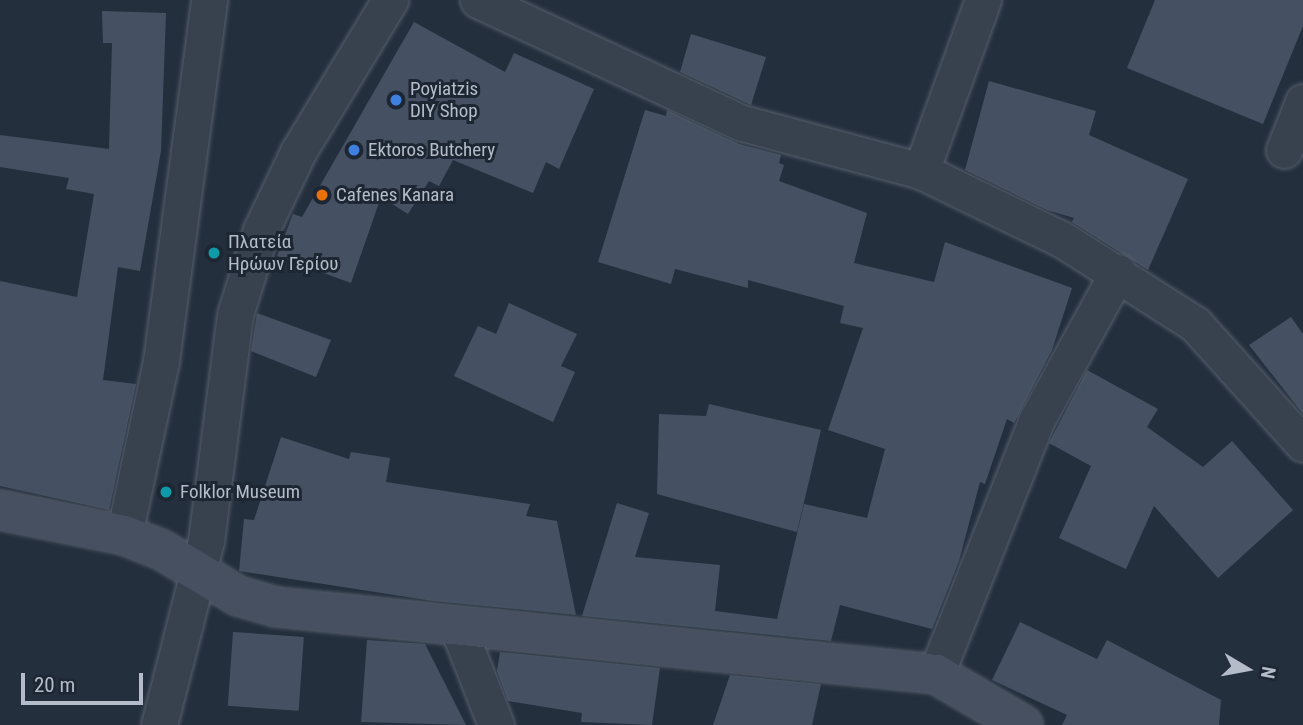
<!DOCTYPE html>
<html>
<head>
<meta charset="utf-8">
<style>
  body { margin:0 }
  #map { position:relative; width:1303px; height:725px; overflow:hidden; background:#242f3e; font-family:"Roboto Condensed",sans-serif }
  div>[style] { position:absolute }
  [style*='--x'] { left:calc(var(--x)*1px); top:calc(var(--y)*1px); width:calc(var(--w)*1px); rotate:calc(var(--a)*1deg) }
  .building>* { inset:0; background:#455162; transform-origin:0 0 }
  .roads { filter:drop-shadow(0 0 2px #565f6c) drop-shadow(0 0 2px #565f6c) }
  .street>* { height:35px; margin:-17.5px; padding:0 17.5px; transform-origin:17.5px; border-radius:17.5px; background:#38414e }
  .secondary>* { height:38px; margin:-19px; padding:0 19px; transform-origin:19px; border-radius:19px; background:#465061 }
  .dots>* { width:19px; height:19px; translate:-50% -50%; box-sizing:border-box; border:4px solid #1d2633; border-radius:50% }
  span { translate:-50% -50%; white-space:nowrap; text-align:center; line-height:1.15; -webkit-text-stroke:6px #1d2633; paint-order:stroke }
  .poi-label { font-size:19px; color:#b4bcc9 }
  .left { translate:0 -50%; text-align:left }
  .north { position:absolute; left:1212px; top:634px; width:70px; height:70px; -webkit-text-stroke:5px #1d2633; paint-order:stroke; rotate:100deg; font-size:19px; font-weight:700; line-height:28px; text-align:center; color:#b4bcc9 }
  .north::after { content:''; display:block; margin:auto; width:24px; height:32px; background:#b4bcc9; clip-path:polygon(50% 0,100% 100%,50% 72%,0 100%) }
  .scale { position:absolute; left:21px; top:673px; width:122px; height:32px; box-sizing:border-box; border:4px solid #b4bcc9; border-top:0; padding-left:9px; font-size:21px; line-height:24px; white-space:nowrap; color:#b4bcc9; -webkit-text-stroke:5px #1d2633; paint-order:stroke }
</style>
</head>
<body>
<div id="map">
  <div class="building">
    <div style="clip-path:polygon(1155px 0,1303px 0,1303px 26px,1263px 124px,1127px 68px)"></div>
    <div style="clip-path:polygon(102px 11px,166px 13px,161px 151px,140px 271px,118px 267px,103px 380px,136px 384px,109px 510px,0 486px,0 281px,77px 297px,94px 194px,66px 189px,69px 178px,0 167px,0 135px,109px 149px,112px 43px,103px 43px)"></div>
    <div style="clip-path:polygon(414px 22px,505px 72px,514px 53px,594px 89px,559px 169px,546px 162px,533px 193px,453px 160px,439px 186px,429px 181px,408px 214px,381px 197px,351px 283px,277px 256px,293px 214px,302px 217px)"></div>
    <div style="clip-path:polygon(691px 34px,766px 57px,751px 105px,680px 72px)"></div>
    <div style="clip-path:polygon(989px 81px,1096px 111px,1089px 135px,1188px 179px,1148px 270px,1072px 222px,1074px 218px,1047px 210px,965px 170px)"></div>
    <div style="clip-path:polygon(645px 110px,666px 116px,667px 110px,739px 144px,781px 155px,779px 163px,784px 165px,779px 181px,867px 213px,854px 263px,934px 282px,945px 242px,1072px 288px,1052px 350px,1014px 423px,1007px 419px,985px 484px,980px 482px,959px 561px,932px 629px,840px 605px,831px 641px,582px 616px,617px 503px,649px 513px,635px 557px,720px 565px,715px 611px,777px 619px,804px 504px,867px 518px,885px 449px,828px 430px,863px 328px,840px 323px,844px 306px,748px 280px,748px 288px,675px 269px,671px 284px,598px 262px)"></div>
    <div style="clip-path:polygon(509px 303px,577px 334px,561px 366px,575px 372px,553px 422px,454px 376px,478px 326px,496px 334px)"></div>
    <div style="clip-path:polygon(257px 313px,331px 340px,316px 377px,251px 351px)"></div>
    <div style="clip-path:polygon(1291px 317px,1303px 334px,1303px 414px,1249px 345px)"></div>
    <div style="clip-path:polygon(1087px 370px,1158px 409px,1147px 427px,1203px 467px,1232px 441px,1293px 510px,1218px 578px,1154px 506px,1126px 569px,1059px 538px,1091px 466px,1049px 443px)"></div>
    <div style="clip-path:polygon(709px 404px,821px 430px,797px 532px,657px 494px,659px 414px,706px 416px)"></div>
    <div style="clip-path:polygon(281px 437px,349px 459px,351px 452px,390px 458px,386px 482px,530px 504px,526px 516px,557px 521px,576px 615px,433px 601px,239px 571px,244px 519px,254px 520px)"></div>
    <div style="clip-path:polygon(1020px 622px,1097px 659px,1107px 640px,1221px 700px,1219px 725px,1062px 725px,1067px 715px,992px 680px)"></div>
    <div style="left:233px;top:632px;width:71px;height:74px;rotate:4deg"></div>
    <div style="clip-path:polygon(367px 640px,425px 644px,466px 725px,361px 722px)"></div>
    <div style="clip-path:polygon(500px 652px,660px 668px,652px 725px,581px 722px,582px 713px,508px 701px,497px 671px)"></div>
    <div style="clip-path:polygon(730px 675px,821px 684px,812px 725px,713px 725px)"></div>
  </div>
  <div class="roads">
    <div class="street">
      <div style="--x:478;--y:0;--w:291;--a:25"></div>
      <div style="--x:742;--y:123;--w:185;--a:15"></div>
      <div style="--x:921;--y:171;--w:158;--a:25.9"></div>
      <div style="--x:1063;--y:240;--w:156;--a:32.5"></div>
      <div style="--x:1195;--y:324;--w:161;--a:48"></div>
      <div style="--x:1284;--y:150;--w:52;--a:-68.4"></div>
      <div style="--x:921;--y:171;--w:182;--a:-70.1"></div>
      <div style="--x:124;--y:535;--w:178;--a:-78"></div>
      <div style="--x:161;--y:361;--w:364;--a:-82.4"></div>
      <div style="--x:458;--y:628;--w:104;--a:68.6"></div>
      <div style="--x:936;--y:674;--w:272;--a:-68.4"></div>
      <div style="--x:1036;--y:421;--w:170;--a:-61.2"></div>
      <div style="--x:159;--y:725;--w:190;--a:-75.7"></div>
      <div style="--x:206;--y:541;--w:228;--a:-82.7"></div>
      <div style="--x:235;--y:315;--w:89;--a:-73"></div>
      <div style="--x:261;--y:230;--w:86;--a:-64.6"></div>
      <div style="--x:298;--y:152;--w:178;--a:-58.8"></div>
    </div>
    <div class="secondary">
      <div style="--x:0;--y:510;--w:126;--a:11.4"></div>
      <div style="--x:124;--y:535;--w:41;--a:21.5"></div>
      <div style="--x:162;--y:550;--w:89;--a:31.2"></div>
      <div style="--x:238;--y:596;--w:40;--a:16"></div>
      <div style="--x:276;--y:607;--w:663;--a:5.8"></div>
      <div style="--x:936;--y:674;--w:101;--a:30.4"></div>
    </div>
  </div>
  <div class="dots">
    <div style="left:396px;top:100px;background:#3f7fe0"></div>
    <div style="left:354px;top:150px;background:#3f7fe0"></div>
    <div style="left:322px;top:195px;background:#e8710a"></div>
    <div style="left:214px;top:253px;background:#0f9aa8"></div>
    <div style="left:166px;top:492px;background:#0f9aa8"></div>
  </div>
  <div class="poi-label">
    <span class="left" style="left:410px;top:100px">Poyiatzis<br>DIY Shop</span>
    <span class="left" style="left:368px;top:150px">Ektoros Butchery</span>
    <span class="left" style="left:336px;top:195px">Cafenes Kanara</span>
    <span class="left" style="left:228px;top:253px">Πλατεία<br>Ηρώων Γερίου</span>
    <span class="left" style="left:180px;top:492px">Folklor Museum</span>
  </div>
  <div class="north">N</div>
  <div class="scale">20 m</div>
</div>
</body>
</html>
